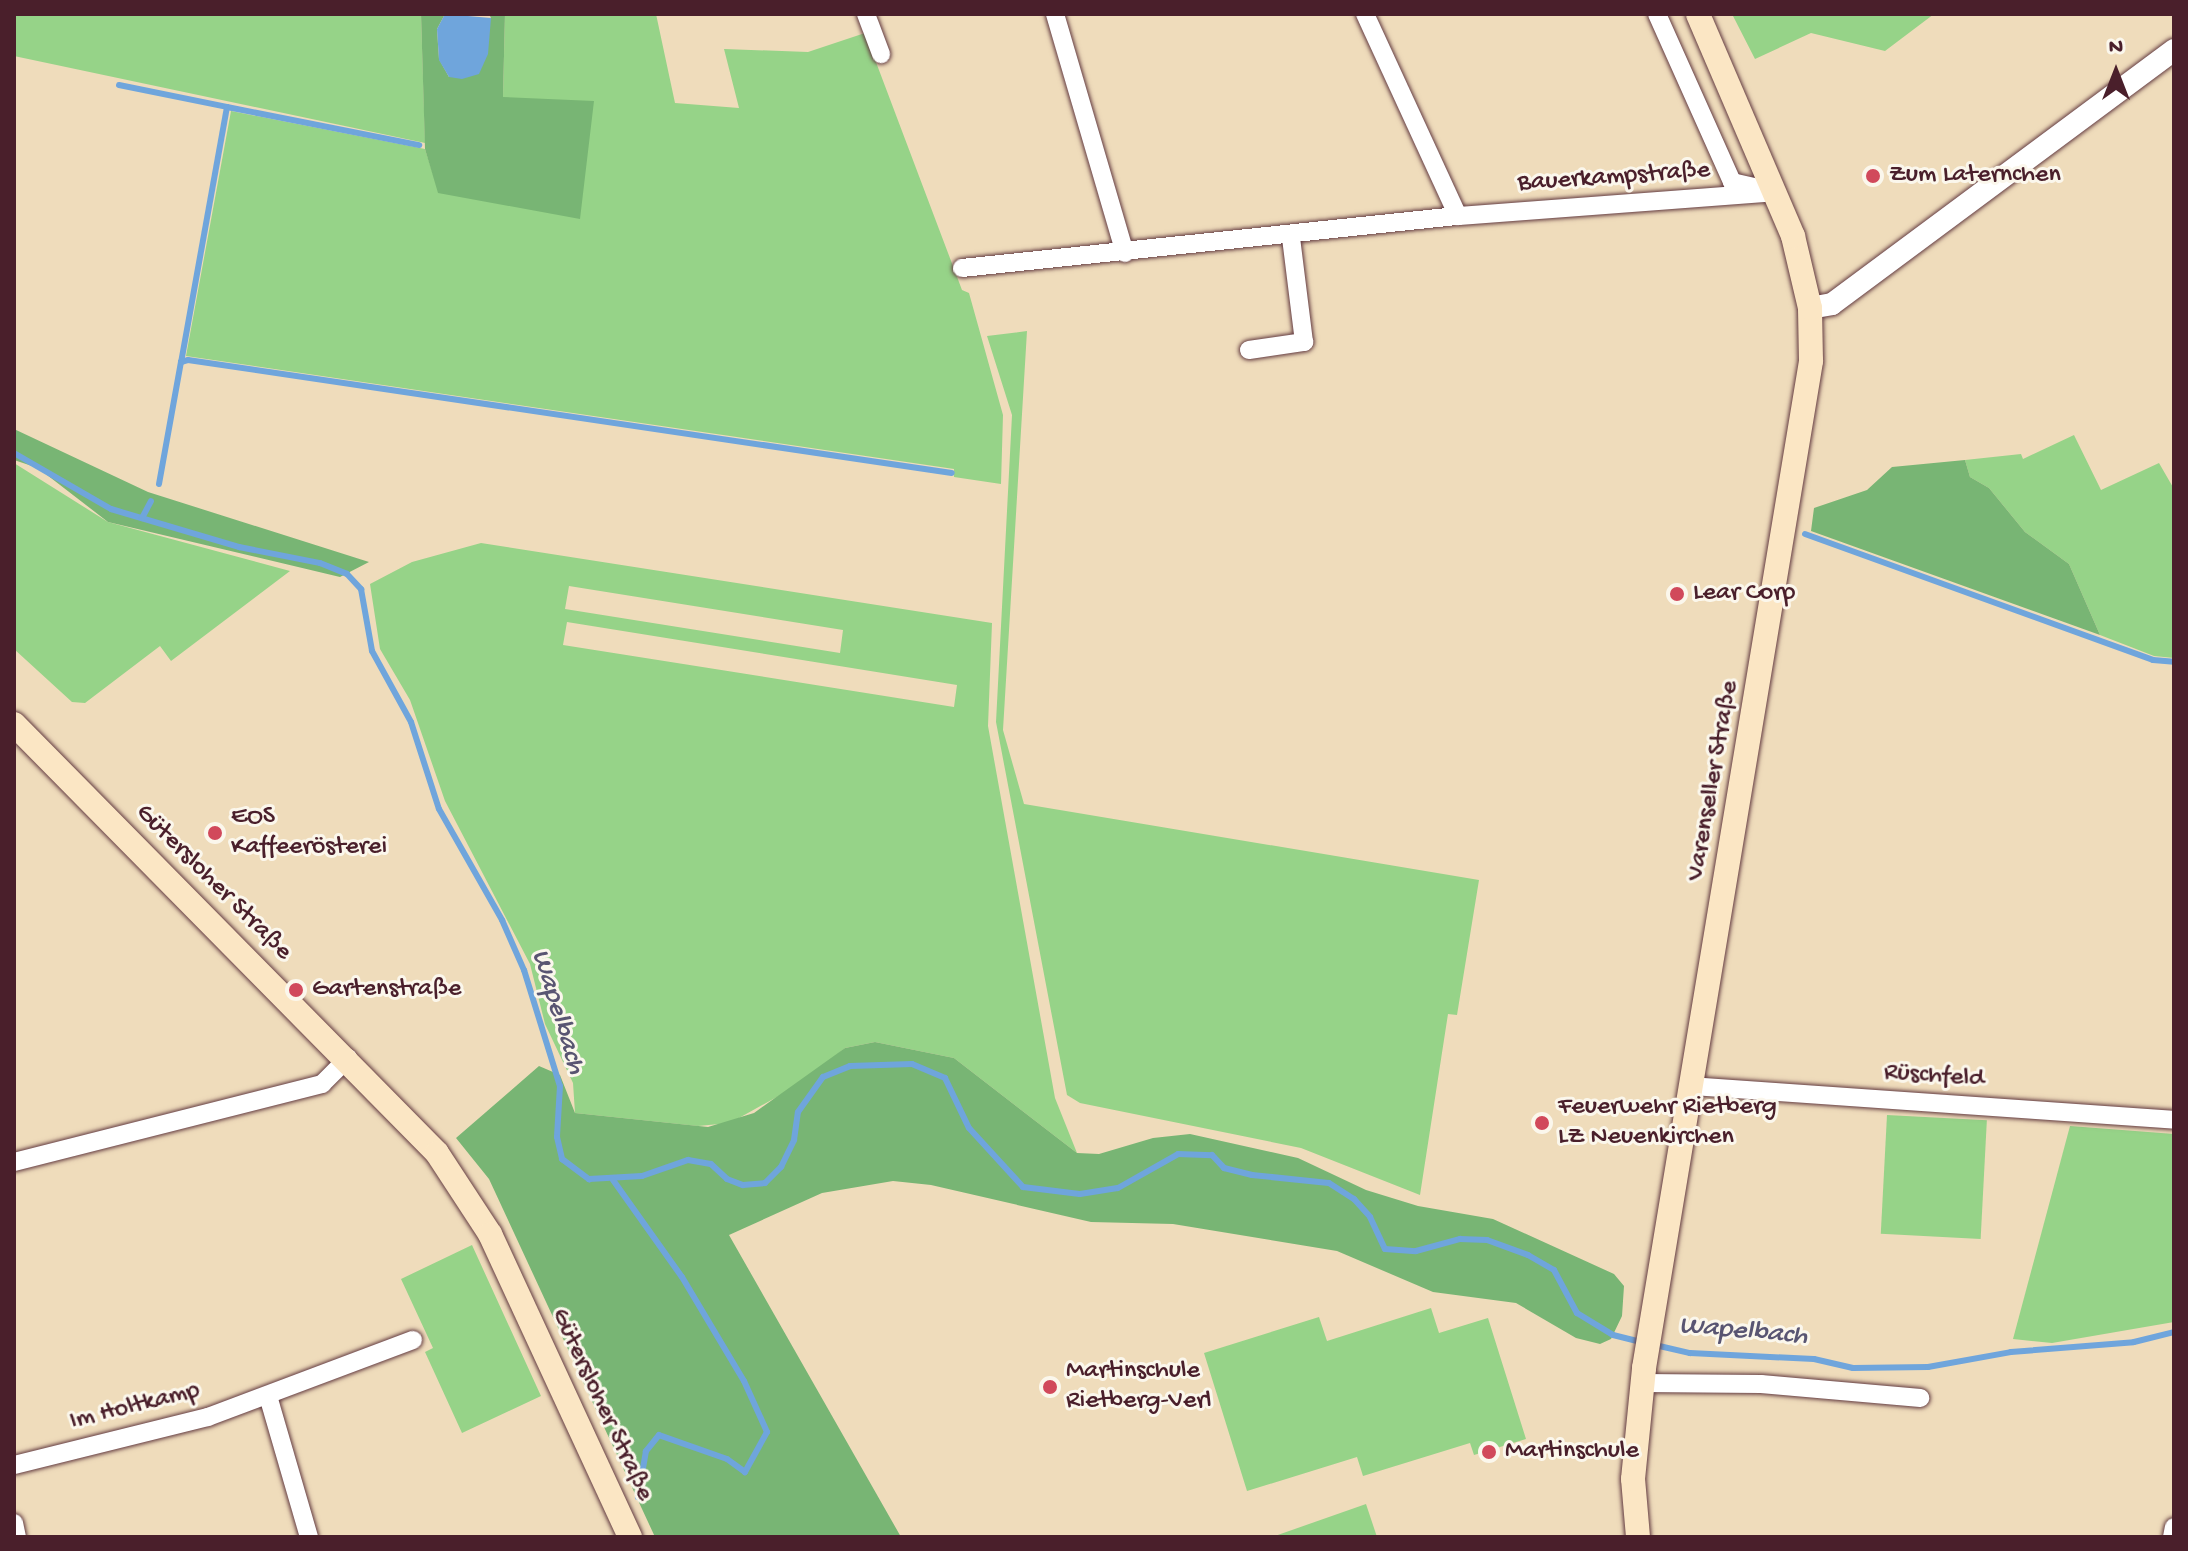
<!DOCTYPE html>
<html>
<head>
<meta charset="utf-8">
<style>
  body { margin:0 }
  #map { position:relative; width:2188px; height:1551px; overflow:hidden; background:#efdcbb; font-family:"Gochi Hand",sans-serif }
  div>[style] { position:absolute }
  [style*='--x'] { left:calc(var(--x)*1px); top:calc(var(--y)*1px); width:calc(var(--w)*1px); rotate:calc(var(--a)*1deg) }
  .green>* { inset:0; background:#96d388; transform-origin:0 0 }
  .forest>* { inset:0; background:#78b574 }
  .water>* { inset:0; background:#6fa5dc }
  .stream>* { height:6px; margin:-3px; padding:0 3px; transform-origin:3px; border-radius:3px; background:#6fa5dc }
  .roads { filter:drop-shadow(0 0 2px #633b41) drop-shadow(0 0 2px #633b41) }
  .minor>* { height:18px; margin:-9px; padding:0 9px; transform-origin:9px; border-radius:9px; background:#fff }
  .tertiary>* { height:22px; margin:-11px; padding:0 11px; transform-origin:11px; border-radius:11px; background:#fff }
  .secondary>* { height:24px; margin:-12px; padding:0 12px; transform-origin:12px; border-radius:12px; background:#fbe6c4 }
  .dots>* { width:22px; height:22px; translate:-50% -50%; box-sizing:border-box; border:4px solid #fbf7ec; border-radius:50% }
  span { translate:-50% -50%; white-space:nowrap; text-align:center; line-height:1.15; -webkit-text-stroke:6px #fbf7ec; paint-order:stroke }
  .poi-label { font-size:26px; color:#4a1f2b }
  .left { translate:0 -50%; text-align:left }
  .street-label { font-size:26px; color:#4a1f2b }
  .water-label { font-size:28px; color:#595572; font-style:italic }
  .frame { position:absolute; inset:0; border:16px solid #4a1f2b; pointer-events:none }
  .north { position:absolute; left:2076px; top:32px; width:80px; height:80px; -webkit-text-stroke:6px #fbf7ec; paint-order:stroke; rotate:0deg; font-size:22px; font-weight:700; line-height:32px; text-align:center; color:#4a1f2b }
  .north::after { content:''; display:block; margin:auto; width:28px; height:36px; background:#4a1f2b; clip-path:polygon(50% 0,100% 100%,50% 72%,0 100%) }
</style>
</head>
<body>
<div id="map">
  <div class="green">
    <div style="clip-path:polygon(14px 14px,421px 14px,425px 143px,14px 56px)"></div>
    <div style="clip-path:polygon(505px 14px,656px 14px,675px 103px,739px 108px,724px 49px,808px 52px,865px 33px,962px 290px,969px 293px,1003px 415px,1001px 484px,954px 477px,954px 469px,186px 356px,231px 111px,425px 149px,439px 193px,503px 97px)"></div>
    <div style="clip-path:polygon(1732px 14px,1934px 14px,1885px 51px,1811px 33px,1755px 59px)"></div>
    <div style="clip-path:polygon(1027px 331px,1003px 730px,1024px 804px,1479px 880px,1457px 1015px,1448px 1014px,1420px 1195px,1301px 1148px,1080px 1103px,1067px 1095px,996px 722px,1012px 415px,987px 336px)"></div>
    <div style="clip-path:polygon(2074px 435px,2101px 490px,2159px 463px,2174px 489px,2174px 658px,2154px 656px,2100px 635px,2069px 564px,2025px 532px,1989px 488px,1970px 477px,1965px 460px,2021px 454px,2023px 459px)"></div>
    <div style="clip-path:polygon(14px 463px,108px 522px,290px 571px,171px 661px,160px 646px,85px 703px,72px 702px,14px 649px)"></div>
    <div style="clip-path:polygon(evenodd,481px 543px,992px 623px,988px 726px,1055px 1098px,1077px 1153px,954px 1058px,875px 1042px,845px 1048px,802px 1083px,730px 1123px,698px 1126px,575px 1113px,573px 1083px,545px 1024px,530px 964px,445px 801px,410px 700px,380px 649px,370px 584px,412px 562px,481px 543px,569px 586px,843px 630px,840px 653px,565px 609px,569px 586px,481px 543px,567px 622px,957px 685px,954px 707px,563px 645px,567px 622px)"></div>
    <div style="left:1887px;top:1115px;width:100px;height:119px;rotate:3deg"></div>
    <div style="clip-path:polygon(2070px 1126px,2174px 1134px,2174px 1322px,2052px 1343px,2013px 1339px)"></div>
    <div style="clip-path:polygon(472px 1245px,541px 1396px,462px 1433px,425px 1352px,433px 1348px,401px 1279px)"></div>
    <div style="clip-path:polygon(1431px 1308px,1439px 1333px,1488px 1318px,1526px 1439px,1474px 1455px,1470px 1443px,1363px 1476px,1357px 1457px,1247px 1491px,1204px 1353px,1319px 1317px,1327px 1341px)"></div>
    <div style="clip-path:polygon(1366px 1504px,1377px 1537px,1272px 1537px)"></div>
  </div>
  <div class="forest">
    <div style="clip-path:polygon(421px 14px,445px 14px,437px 29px,439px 59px,449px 77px,491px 18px,489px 14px,505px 14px,503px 97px,594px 101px,580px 219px,438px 193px,425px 149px)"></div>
    <div style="clip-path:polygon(14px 429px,148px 492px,369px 562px,340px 577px,108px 522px,38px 468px,14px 460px)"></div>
    <div style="clip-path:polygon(1965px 460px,1970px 477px,1989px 488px,2025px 532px,2069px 564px,2100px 635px,1811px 531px,1814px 508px,1867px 490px,1892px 467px)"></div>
    <div style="clip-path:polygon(875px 1042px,954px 1058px,1077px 1153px,1099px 1154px,1153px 1138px,1190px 1134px,1298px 1158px,1366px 1190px,1418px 1206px,1493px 1219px,1614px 1274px,1624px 1286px,1622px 1316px,1611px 1339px,1600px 1344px,1576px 1338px,1516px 1303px,1433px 1292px,1337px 1251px,1173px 1224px,1091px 1222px,931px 1185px,893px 1181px,822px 1193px,729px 1235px,901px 1537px,655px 1537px,489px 1179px,456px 1138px,539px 1066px,560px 1075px,575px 1113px,708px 1127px,754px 1113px,845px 1048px)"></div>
  </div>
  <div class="water">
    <div style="clip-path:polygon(445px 14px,491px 18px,488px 54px,479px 74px,462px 79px,449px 77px,439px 60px,437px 29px)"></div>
  </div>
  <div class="stream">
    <div style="--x:119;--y:85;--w:110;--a:11.5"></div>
    <div style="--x:227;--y:107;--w:259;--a:100.2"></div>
    <div style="--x:227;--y:107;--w:196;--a:11.2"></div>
    <div style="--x:14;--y:453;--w:112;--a:30"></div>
    <div style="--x:111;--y:509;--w:134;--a:16.5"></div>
    <div style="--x:239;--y:547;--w:83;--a:11.2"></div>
    <div style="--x:320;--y:563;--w:29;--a:22"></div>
    <div style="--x:347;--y:574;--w:21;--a:47"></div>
    <div style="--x:361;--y:589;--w:63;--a:79.9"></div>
    <div style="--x:372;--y:651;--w:81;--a:61.2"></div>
    <div style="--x:411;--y:722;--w:91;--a:72.2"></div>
    <div style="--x:439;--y:809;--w:128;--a:60.4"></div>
    <div style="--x:502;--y:920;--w:55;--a:66.3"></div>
    <div style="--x:524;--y:970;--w:121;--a:72.8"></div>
    <div style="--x:560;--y:1086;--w:51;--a:93.4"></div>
    <div style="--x:557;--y:1137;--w:23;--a:77"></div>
    <div style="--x:562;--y:1159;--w:34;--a:37"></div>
    <div style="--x:589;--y:1179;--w:53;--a:-3.2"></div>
    <div style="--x:642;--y:1176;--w:49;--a:-19.2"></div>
    <div style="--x:688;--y:1160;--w:23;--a:10"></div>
    <div style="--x:711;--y:1164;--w:22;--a:43"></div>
    <div style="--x:727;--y:1179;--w:17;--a:21"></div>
    <div style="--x:743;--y:1185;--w:22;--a:-5"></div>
    <div style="--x:765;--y:1183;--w:23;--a:-45"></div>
    <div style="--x:781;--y:1167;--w:30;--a:-64"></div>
    <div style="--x:794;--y:1140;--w:28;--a:-82"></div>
    <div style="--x:798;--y:1112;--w:43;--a:-54.5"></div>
    <div style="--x:823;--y:1077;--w:29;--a:-22"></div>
    <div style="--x:850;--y:1066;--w:62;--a:-1.8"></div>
    <div style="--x:912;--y:1064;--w:36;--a:23"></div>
    <div style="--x:945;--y:1078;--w:55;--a:64.4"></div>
    <div style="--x:969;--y:1128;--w:80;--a:47.5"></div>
    <div style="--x:1023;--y:1187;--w:57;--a:7"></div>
    <div style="--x:1080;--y:1194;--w:38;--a:-9"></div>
    <div style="--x:1118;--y:1188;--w:69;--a:-29.5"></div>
    <div style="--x:1178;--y:1154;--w:34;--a:2"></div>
    <div style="--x:1212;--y:1155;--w:18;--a:47"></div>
    <div style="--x:1224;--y:1168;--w:29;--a:14"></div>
    <div style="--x:1252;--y:1175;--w:77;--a:5.9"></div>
    <div style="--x:1329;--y:1183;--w:30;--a:33"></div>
    <div style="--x:1354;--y:1199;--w:24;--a:48"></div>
    <div style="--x:1370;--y:1217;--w:35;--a:65"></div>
    <div style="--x:1385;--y:1249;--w:31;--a:4"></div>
    <div style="--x:1416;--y:1251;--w:46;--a:-15.3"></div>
    <div style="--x:1460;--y:1239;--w:27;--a:2"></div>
    <div style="--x:1487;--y:1240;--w:44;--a:20.1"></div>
    <div style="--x:1528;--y:1255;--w:30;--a:30"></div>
    <div style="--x:1554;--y:1270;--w:49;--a:61.9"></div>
    <div style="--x:1577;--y:1313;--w:42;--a:31.4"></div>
    <div style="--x:1613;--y:1335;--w:32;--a:14"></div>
    <div style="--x:159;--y:484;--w:124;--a:-79.8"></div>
    <div style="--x:181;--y:362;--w:7;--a:-16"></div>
    <div style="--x:188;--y:360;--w:772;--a:8.41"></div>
    <div style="--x:142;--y:518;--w:19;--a:-62"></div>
    <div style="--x:1805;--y:534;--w:370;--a:19.9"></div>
    <div style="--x:2153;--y:660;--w:21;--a:5"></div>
    <div style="--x:613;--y:1180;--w:119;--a:54.6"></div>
    <div style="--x:682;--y:1277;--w:121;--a:59.2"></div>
    <div style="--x:744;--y:1381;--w:56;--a:65.7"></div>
    <div style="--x:767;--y:1432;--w:46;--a:118.8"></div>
    <div style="--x:745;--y:1472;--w:22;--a:-144"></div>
    <div style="--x:727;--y:1459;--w:72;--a:-160.6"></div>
    <div style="--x:659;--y:1435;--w:21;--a:129"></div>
    <div style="--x:646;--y:1451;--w:47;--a:99.9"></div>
    <div style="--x:1655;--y:1345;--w:36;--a:13"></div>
    <div style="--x:1690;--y:1353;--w:124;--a:2.8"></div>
    <div style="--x:1814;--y:1359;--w:40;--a:13"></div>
    <div style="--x:1853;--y:1368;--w:75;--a:-0.8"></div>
    <div style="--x:1928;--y:1367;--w:84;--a:-10.2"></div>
    <div style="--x:2011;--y:1352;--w:123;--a:-4.6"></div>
    <div style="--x:2134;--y:1342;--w:41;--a:-14"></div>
  </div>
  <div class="roads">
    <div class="minor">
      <div style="--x:866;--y:14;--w:43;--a:69.4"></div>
      <div style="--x:1055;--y:14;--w:249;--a:73.7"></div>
      <div style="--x:1365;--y:14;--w:222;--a:65.3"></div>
      <div style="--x:1657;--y:14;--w:184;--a:65.9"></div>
      <div style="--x:1732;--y:182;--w:26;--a:13"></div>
      <div style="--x:962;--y:268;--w:499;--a:-6"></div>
      <div style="--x:1458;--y:216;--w:318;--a:-4.3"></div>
      <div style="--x:1249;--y:350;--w:56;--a:-8.3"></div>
      <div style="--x:1304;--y:342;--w:106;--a:-97.1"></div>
      <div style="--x:1691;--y:1086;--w:484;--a:4"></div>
      <div style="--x:14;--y:1162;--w:318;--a:-14.2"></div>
      <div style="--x:322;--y:1084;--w:37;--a:-45"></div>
      <div style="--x:1642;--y:1383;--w:119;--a:0.5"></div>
      <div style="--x:1761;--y:1384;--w:160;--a:5"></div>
      <div style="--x:268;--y:1396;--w:147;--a:73.8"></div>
      <div style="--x:14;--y:1465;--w:200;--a:-13.9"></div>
      <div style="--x:208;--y:1417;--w:219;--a:-20.6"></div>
      <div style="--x:14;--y:1523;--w:14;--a:78"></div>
      <div style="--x:2172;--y:1537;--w:10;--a:-79"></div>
    </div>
    <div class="tertiary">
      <div style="--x:1810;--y:308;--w:22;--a:-10"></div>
      <div style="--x:1832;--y:304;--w:426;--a:-36.6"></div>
    </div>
    <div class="secondary">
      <div style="--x:14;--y:724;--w:602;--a:45.4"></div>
      <div style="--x:437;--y:1153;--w:97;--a:56.8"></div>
      <div style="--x:490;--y:1234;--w:334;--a:65.2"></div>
      <div style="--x:1638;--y:1537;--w:58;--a:-94.9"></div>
      <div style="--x:1633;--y:1479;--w:112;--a:-84.3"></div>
      <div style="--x:1644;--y:1368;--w:1021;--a:-80.58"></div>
      <div style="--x:1811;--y:361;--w:53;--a:-91.1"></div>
      <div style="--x:1810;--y:308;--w:74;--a:-103.3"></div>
      <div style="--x:1793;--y:236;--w:241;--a:-113.2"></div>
    </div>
  </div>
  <div class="dots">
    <div style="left:1873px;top:176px;background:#d1495b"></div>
    <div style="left:1677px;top:594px;background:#d1495b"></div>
    <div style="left:215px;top:833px;background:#d1495b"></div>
    <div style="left:296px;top:990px;background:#d1495b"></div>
    <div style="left:1542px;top:1123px;background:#d1495b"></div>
    <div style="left:1050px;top:1387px;background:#d1495b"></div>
    <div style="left:1489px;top:1452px;background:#d1495b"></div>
  </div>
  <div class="poi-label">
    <span class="left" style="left:1889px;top:176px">Zum Laternchen</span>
    <span class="left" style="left:1693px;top:594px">Lear Corp</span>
    <span class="left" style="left:231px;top:833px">EOS<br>Kaffeerösterei</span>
    <span class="left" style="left:312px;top:990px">Gartenstraße</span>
    <span class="left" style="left:1558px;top:1123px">Feuerwehr Rietberg<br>LZ Neuenkirchen</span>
    <span class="left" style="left:1066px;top:1387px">Martinschule<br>Rietberg-Verl</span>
    <span class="left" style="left:1505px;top:1452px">Martinschule</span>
  </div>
  <div class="street-label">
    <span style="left:1614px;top:178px;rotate:-4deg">Bauerkampstraße</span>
    <span style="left:1714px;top:781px;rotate:-80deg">Varenseller Straße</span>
    <span style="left:213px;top:883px;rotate:45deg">Gütersloher Straße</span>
    <span style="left:1934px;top:1077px;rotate:4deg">Rüschfeld</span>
    <span style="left:601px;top:1405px;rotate:65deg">Gütersloher Straße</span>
    <span style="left:135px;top:1407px;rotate:-14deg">Im Holtkamp</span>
  </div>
  <div class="water-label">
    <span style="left:557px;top:1012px;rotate:73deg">Wapelbach</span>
    <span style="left:1743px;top:1332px;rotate:5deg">Wapelbach</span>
  </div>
  <div class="frame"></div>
  <div class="north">N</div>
</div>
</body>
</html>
